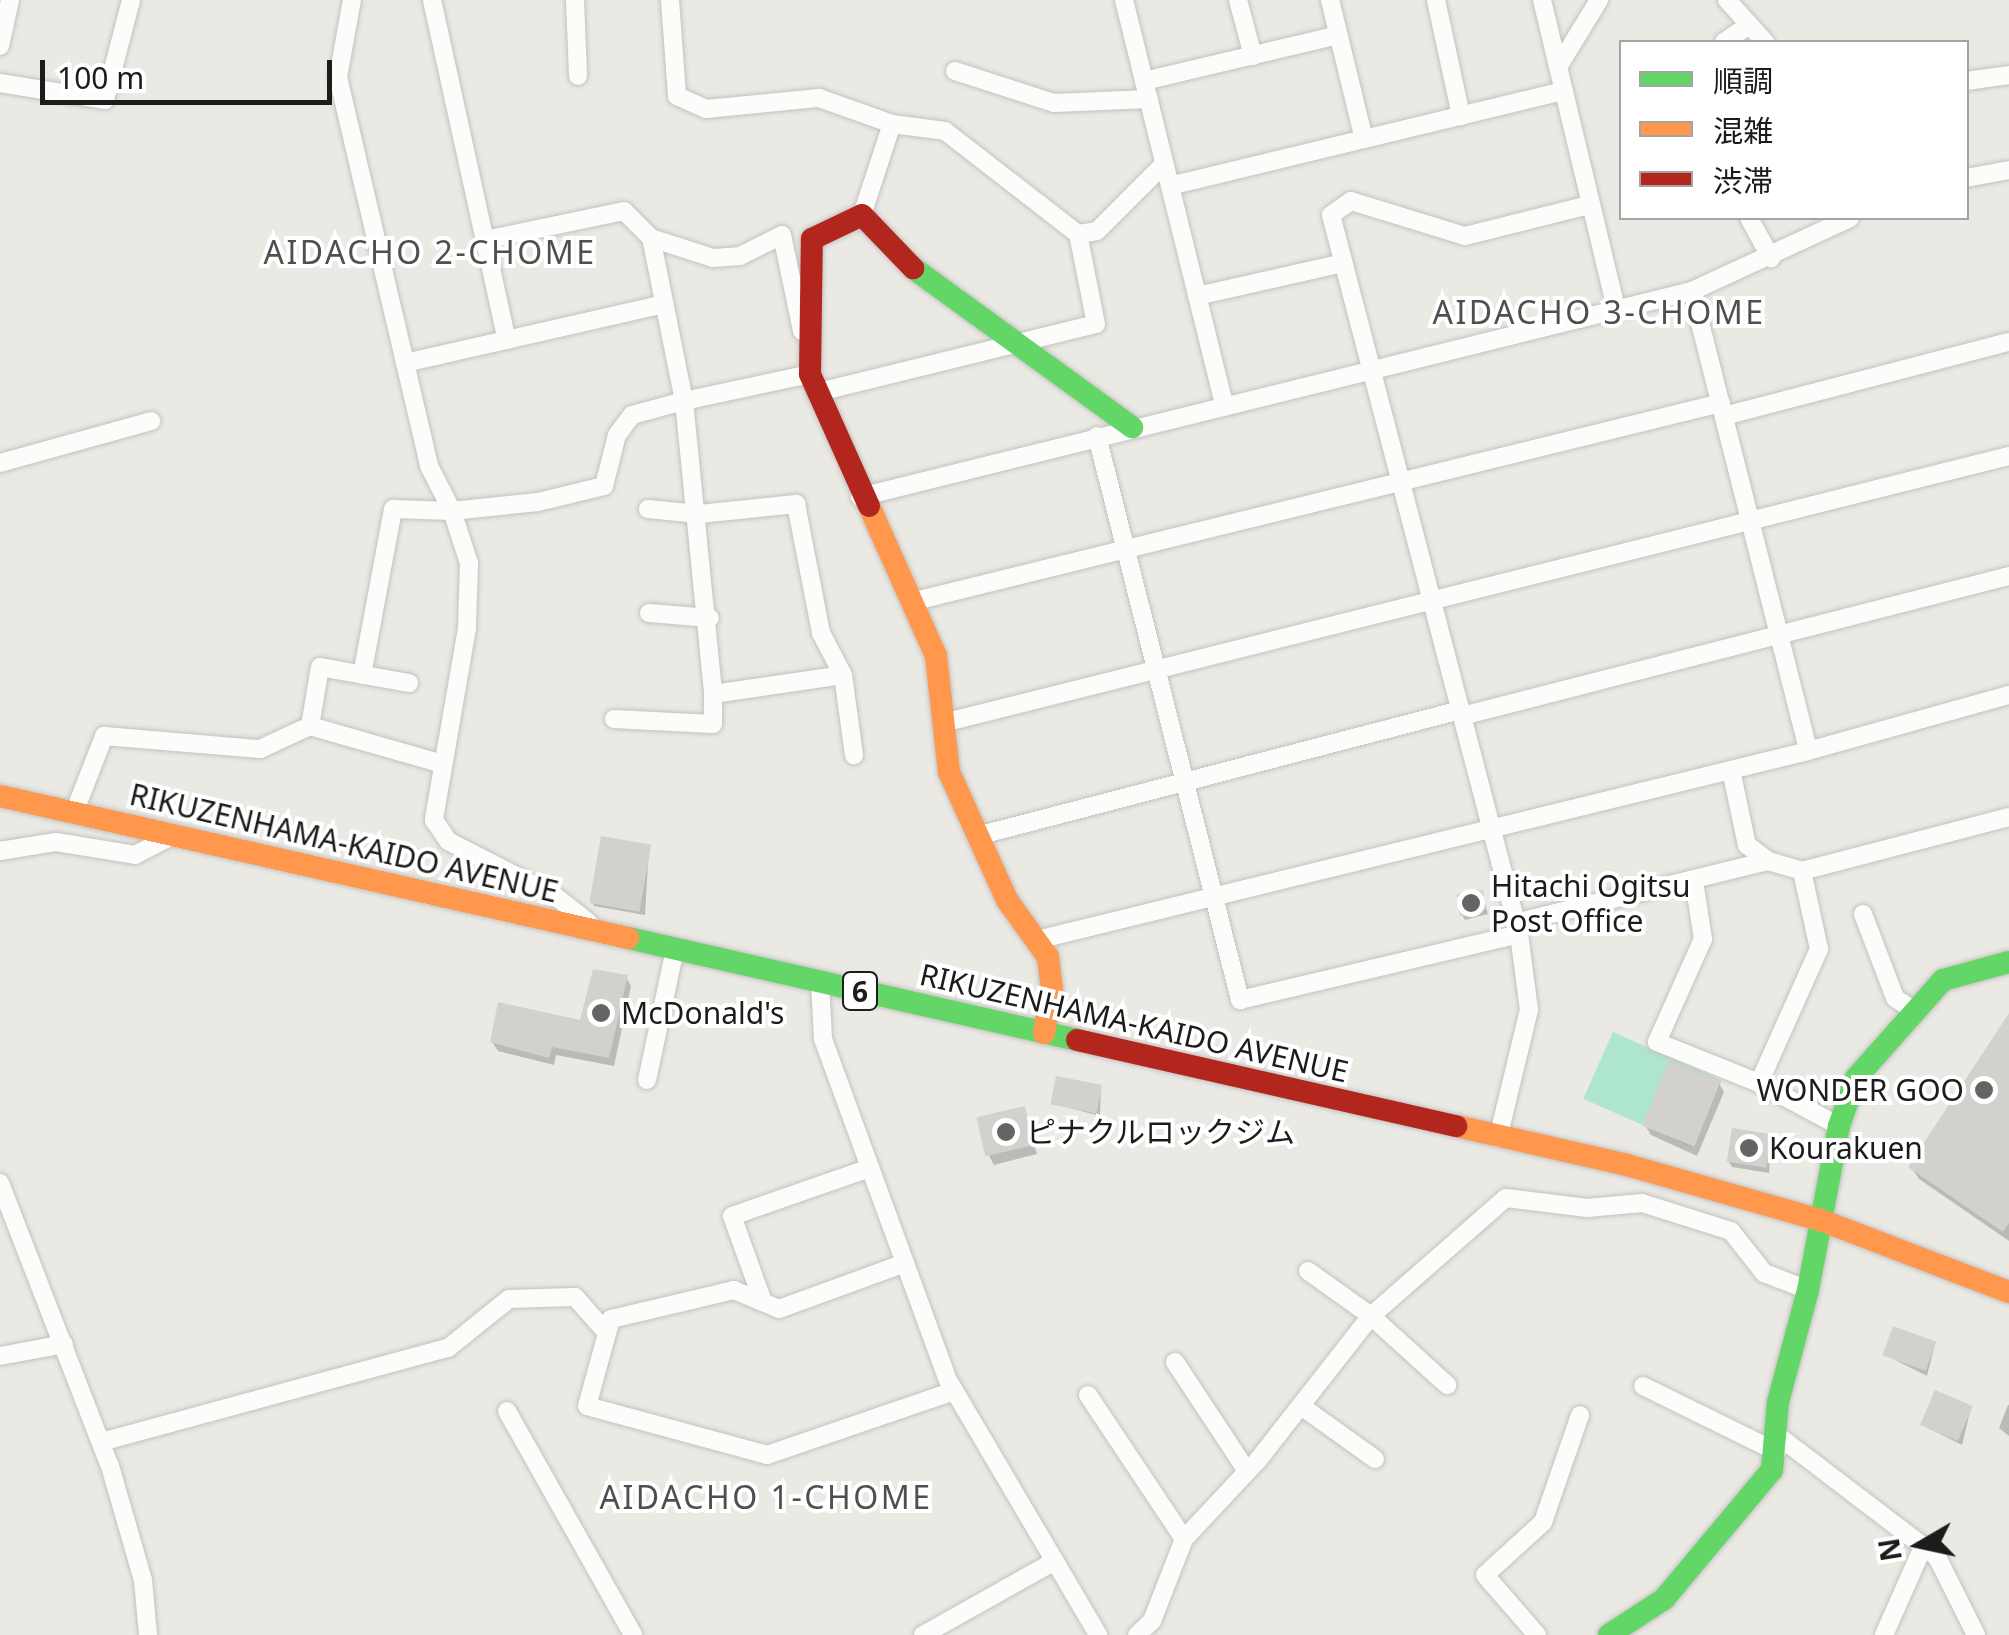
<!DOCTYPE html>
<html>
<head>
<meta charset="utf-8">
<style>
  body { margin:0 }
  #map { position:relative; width:2009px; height:1635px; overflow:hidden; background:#ebe9e4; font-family:"Noto Sans","Noto Sans JP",sans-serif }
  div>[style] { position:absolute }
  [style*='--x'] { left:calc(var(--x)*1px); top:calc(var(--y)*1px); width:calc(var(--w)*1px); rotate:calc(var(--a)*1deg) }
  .pitch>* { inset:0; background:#ade6cc; transform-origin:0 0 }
  .shadow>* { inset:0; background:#0003 }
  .building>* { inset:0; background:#d3d1cd; transform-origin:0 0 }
  .roads { filter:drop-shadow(0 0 2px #c3c2c0) drop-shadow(0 0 2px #c3c2c0) }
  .street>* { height:18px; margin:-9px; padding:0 9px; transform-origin:9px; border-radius:9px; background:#fcfcfb }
  .fast>* { height:22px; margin:-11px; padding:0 11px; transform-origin:11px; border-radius:11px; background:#63d668 }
  .slow>* { height:22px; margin:-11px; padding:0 11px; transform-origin:11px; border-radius:11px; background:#ff974d }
  .jam>* { height:22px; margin:-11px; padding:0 11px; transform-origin:11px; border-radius:11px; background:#b3261e }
  .dots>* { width:28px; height:28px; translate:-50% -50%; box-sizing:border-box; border:5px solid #fff; border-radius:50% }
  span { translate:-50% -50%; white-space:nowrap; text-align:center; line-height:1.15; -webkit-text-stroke:8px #fff; paint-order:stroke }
  .shield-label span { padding:2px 8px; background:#fff; border:2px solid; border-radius:8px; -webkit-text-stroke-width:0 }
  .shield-label { font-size:28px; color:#1c1c1c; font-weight:700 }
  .street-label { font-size:30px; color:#1c1c1c }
  .poi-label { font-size:30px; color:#1c1c1c }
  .left { translate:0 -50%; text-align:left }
  .right { translate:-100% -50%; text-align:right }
  .neighbourhood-label { font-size:32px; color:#4f4f4f; letter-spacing:2.5px }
  .legend { position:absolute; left:1619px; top:40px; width:350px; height:180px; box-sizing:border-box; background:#fff; border:2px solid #a4a4a4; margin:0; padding:12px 18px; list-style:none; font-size:30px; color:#1c1c1c }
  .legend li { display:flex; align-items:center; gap:20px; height:50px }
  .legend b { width:50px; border:2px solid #a4a4a4 }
  .north { position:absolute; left:1869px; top:1495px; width:100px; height:100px; -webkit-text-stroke:8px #fff; paint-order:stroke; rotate:261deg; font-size:28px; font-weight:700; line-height:40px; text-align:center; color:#1c1c1c }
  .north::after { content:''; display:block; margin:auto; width:35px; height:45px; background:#1c1c1c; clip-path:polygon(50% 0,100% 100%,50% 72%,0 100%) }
  .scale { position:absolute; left:40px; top:60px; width:292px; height:45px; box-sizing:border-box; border:5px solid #1c1c1c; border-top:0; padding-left:12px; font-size:30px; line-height:35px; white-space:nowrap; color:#1c1c1c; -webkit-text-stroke:8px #fff; paint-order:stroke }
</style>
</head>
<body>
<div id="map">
  <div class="pitch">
    <div style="left:1613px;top:1032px;width:119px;height:73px;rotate:24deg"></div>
  </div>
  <div class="shadow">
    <div style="clip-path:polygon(649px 847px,645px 915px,594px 906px,592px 902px)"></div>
    <div style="clip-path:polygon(1482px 893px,1488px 914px,1465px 920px,1462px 915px)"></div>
    <div style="clip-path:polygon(626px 977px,631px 986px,614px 1066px,556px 1055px,554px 1065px,498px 1051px,492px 1042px,582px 1023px)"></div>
    <div style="clip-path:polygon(2009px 1017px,2009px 1241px,1919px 1179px,1911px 1167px)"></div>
    <div style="clip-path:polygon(1719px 1083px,1724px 1092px,1697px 1156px,1651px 1135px,1645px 1125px)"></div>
    <div style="clip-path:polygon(1101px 1087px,1100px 1116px,1054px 1104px)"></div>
    <div style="clip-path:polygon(1024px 1109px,1037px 1154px,994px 1165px,989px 1156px)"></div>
    <div style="clip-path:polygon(1771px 1137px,1769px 1173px,1732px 1167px,1729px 1162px)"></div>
    <div style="clip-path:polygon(1935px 1344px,1927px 1376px,1885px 1355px)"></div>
    <div style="clip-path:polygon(2008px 1405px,2009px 1405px,2009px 1436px,1999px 1428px)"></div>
    <div style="clip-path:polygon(1971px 1408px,1962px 1445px,1922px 1425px)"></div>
  </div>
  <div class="building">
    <div style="left:601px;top:836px;width:51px;height:68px;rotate:10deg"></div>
    <div style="clip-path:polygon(1483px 890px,1486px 909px,1460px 916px,1457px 894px)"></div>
    <div style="clip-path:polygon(593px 969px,628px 975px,609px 1058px,552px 1047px,549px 1058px,490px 1042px,498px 1002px,580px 1020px)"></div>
    <div style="clip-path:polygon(2009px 1013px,2009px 1223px,2003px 1232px,1908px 1167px)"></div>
    <div style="left:1669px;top:1060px;width:56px;height:71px;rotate:22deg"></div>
    <div style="left:1056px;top:1076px;width:47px;height:29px;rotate:11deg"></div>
    <div style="left:1025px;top:1106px;width:40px;height:50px;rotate:77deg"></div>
    <div style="left:1732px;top:1128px;width:40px;height:34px;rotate:9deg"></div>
    <div style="left:1893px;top:1326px;width:46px;height:31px;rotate:20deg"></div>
    <div style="left:1935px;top:1390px;width:41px;height:38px;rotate:23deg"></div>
  </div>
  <div class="roads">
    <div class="street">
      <div style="--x:352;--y:0;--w:78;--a:100.3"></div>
      <div style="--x:338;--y:77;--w:400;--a:76.8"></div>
      <div style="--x:429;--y:466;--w:51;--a:62.9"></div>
      <div style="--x:452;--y:511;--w:86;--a:-6"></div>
      <div style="--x:538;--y:502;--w:68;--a:-13.6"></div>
      <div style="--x:604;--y:486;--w:53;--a:-75.7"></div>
      <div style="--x:617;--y:435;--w:25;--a:-53"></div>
      <div style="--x:632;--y:415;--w:54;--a:-15.1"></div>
      <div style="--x:684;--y:401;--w:166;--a:-101.4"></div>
      <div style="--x:651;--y:238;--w:38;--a:-135"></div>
      <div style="--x:624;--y:211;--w:142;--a:168.2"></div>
      <div style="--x:432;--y:0;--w:348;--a:77.6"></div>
      <div style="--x:575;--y:0;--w:76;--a:87.7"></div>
      <div style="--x:670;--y:0;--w:96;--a:85.8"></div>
      <div style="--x:677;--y:96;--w:32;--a:24"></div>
      <div style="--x:706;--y:109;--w:114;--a:-5.6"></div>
      <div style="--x:819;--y:98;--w:77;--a:19.6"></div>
      <div style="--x:892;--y:124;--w:53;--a:7.5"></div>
      <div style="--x:945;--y:131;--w:168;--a:37.8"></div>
      <div style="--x:1124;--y:0;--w:415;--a:76.1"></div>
      <div style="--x:1238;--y:0;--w:58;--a:75"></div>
      <div style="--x:1330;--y:0;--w:143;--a:76.3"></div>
      <div style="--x:1436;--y:0;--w:119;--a:77.8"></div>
      <div style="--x:1542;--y:0;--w:318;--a:76.5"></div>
      <div style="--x:1727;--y:0;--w:57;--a:47.9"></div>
      <div style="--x:1724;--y:42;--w:30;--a:-34"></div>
      <div style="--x:0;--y:46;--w:47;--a:-77.7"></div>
      <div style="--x:1558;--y:67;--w:79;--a:-58.5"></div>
      <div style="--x:955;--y:71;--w:104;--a:17.9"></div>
      <div style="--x:1054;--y:103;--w:95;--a:-2.4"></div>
      <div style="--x:1144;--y:81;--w:200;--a:-13.3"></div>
      <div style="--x:1966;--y:81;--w:43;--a:-7.9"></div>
      <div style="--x:0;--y:83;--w:106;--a:9.2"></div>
      <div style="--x:105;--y:100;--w:103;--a:-75.4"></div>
      <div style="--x:1966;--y:178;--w:44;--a:-10.5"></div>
      <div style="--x:1170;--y:186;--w:405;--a:-13.6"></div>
      <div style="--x:862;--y:215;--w:96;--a:-71.8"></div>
      <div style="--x:1749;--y:218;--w:46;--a:61.2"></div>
      <div style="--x:651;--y:238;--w:65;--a:17.9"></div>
      <div style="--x:713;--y:258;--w:27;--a:-4"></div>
      <div style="--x:740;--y:256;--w:47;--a:-26.6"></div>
      <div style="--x:782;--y:235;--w:98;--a:78.2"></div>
      <div style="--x:1692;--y:291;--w:474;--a:75.8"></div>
      <div style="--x:1197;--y:296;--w:150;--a:-12.7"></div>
      <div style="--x:405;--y:363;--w:266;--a:-12.8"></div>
      <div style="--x:809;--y:366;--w:8;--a:83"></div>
      <div style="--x:810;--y:374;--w:129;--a:167.9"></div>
      <div style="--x:684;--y:401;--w:294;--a:84.3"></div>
      <div style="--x:713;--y:694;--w:131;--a:-8.3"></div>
      <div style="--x:843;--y:675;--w:81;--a:82.2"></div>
      <div style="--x:819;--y:392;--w:285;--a:-13.8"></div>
      <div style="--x:1096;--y:324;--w:92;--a:-101.3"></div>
      <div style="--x:1078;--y:234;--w:19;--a:-9"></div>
      <div style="--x:1097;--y:231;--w:95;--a:-45"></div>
      <div style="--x:1724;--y:416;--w:294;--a:-14.6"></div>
      <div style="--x:1097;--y:436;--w:582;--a:75.77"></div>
      <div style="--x:1240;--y:1000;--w:287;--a:-13.3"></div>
      <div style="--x:0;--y:463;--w:157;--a:-15.5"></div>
      <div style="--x:860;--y:497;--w:857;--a:-13.91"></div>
      <div style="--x:1692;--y:291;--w:174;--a:-24.8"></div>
      <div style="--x:648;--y:509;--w:51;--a:5.6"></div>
      <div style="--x:699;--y:514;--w:98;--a:-5.9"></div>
      <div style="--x:796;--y:504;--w:131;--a:79"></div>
      <div style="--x:821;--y:633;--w:47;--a:62.4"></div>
      <div style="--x:911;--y:602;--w:834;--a:-13.8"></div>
      <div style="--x:649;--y:613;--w:61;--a:4.7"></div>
      <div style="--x:362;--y:675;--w:169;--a:-79.4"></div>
      <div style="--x:393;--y:509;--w:59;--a:1.9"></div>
      <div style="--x:452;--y:511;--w:55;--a:71.9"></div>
      <div style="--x:469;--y:563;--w:65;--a:91.8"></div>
      <div style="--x:467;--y:628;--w:195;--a:99.8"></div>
      <div style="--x:434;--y:820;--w:25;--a:56"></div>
      <div style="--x:448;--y:841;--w:120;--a:27.2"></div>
      <div style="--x:555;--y:896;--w:42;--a:38.2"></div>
      <div style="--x:409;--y:683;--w:90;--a:-169.8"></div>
      <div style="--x:320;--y:667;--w:60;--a:99.6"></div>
      <div style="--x:310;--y:726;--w:134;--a:16"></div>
      <div style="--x:1462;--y:716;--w:565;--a:-14.36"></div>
      <div style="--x:614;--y:719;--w:99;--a:2.9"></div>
      <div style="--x:713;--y:724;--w:30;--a:-90"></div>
      <div style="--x:943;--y:723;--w:1099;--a:-14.06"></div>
      <div style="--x:1731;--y:770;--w:77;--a:78"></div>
      <div style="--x:1747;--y:845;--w:26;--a:37"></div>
      <div style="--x:1768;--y:861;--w:35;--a:16"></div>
      <div style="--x:1802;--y:871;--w:80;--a:77.7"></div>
      <div style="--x:1819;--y:949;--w:147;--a:114.1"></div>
      <div style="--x:74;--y:813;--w:83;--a:-68.7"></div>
      <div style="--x:104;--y:736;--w:157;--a:4.8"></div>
      <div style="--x:260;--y:749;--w:55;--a:-24.7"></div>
      <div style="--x:977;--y:836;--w:499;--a:-14.6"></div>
      <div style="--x:0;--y:851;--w:57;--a:-9.1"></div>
      <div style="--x:56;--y:842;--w:80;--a:9.3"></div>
      <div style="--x:135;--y:855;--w:42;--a:-27.2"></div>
      <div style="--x:1802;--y:871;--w:214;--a:-14.6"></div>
      <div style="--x:1694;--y:881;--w:59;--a:81.2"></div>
      <div style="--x:1703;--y:939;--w:113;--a:114.1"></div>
      <div style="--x:1657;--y:1042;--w:110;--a:21.9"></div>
      <div style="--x:1759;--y:1083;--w:91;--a:28.3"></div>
      <div style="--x:1863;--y:914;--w:90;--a:69.1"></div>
      <div style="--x:1895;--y:998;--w:23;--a:34"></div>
      <div style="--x:1515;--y:923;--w:260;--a:-13.8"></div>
      <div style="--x:1037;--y:940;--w:794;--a:-13.77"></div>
      <div style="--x:1808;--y:751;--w:209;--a:-15.6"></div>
      <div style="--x:820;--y:982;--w:57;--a:87"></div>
      <div style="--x:823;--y:1039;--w:363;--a:69.9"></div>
      <div style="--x:948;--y:1380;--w:296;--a:59.5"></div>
      <div style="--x:647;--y:1080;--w:134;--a:-77.9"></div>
      <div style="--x:1498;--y:1138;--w:132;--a:-76.4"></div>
      <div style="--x:1529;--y:1010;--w:77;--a:-97.5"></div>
      <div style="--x:1519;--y:934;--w:743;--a:-104.65"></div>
      <div style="--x:1331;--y:215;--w:24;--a:-35"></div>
      <div style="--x:1351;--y:201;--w:119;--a:17.1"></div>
      <div style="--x:1465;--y:236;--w:128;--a:-14"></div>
      <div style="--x:0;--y:1183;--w:304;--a:68.8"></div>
      <div style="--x:110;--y:1466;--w:119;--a:73.9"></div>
      <div style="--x:143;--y:1580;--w:55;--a:84.8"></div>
      <div style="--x:905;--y:1263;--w:134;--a:159.9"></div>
      <div style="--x:779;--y:1309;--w:49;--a:-157.1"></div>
      <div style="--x:734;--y:1290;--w:126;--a:166.7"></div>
      <div style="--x:611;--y:1319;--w:90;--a:105.4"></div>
      <div style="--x:587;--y:1406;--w:187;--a:15.2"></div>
      <div style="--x:767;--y:1455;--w:198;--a:-18.9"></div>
      <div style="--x:1308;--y:1271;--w:77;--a:35.5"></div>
      <div style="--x:1371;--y:1316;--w:103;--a:42.2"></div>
      <div style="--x:763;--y:1302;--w:91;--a:-109.8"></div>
      <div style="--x:732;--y:1216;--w:146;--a:-19.2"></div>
      <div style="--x:0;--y:1356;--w:65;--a:-10.6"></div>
      <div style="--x:1175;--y:1362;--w:131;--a:56.6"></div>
      <div style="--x:1643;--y:1386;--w:149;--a:26.2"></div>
      <div style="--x:1088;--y:1395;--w:173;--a:56.3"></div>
      <div style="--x:1301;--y:1406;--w:91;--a:35.6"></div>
      <div style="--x:507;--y:1411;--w:257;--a:60.6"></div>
      <div style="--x:1777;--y:1435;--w:201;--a:37.3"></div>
      <div style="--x:1937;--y:1557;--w:87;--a:63.4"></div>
      <div style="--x:101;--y:1442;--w:360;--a:-15.2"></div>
      <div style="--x:448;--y:1348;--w:78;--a:-38.8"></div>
      <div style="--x:509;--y:1299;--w:66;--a:-1.7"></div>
      <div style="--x:575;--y:1297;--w:48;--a:48.4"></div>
      <div style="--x:923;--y:1635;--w:151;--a:-29.3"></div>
      <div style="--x:1137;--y:1635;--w:21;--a:-43"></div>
      <div style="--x:1152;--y:1621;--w:88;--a:-68.7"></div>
      <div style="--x:1184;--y:1539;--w:108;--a:-46.9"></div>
      <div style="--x:1258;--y:1460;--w:183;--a:-51.9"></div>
      <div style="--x:1371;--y:1316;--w:179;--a:-41.2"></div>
      <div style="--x:1506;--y:1198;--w:82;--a:7"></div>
      <div style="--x:1587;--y:1208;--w:55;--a:-5.2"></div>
      <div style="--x:1642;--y:1203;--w:93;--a:17.5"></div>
      <div style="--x:1731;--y:1231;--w:53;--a:51.8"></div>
      <div style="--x:1764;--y:1273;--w:47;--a:21.1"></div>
      <div style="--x:1537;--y:1635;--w:79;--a:-130.9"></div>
      <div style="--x:1485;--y:1575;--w:79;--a:-42.4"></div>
      <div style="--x:1543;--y:1522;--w:113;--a:-70.9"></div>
      <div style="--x:1884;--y:1635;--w:96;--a:-66.1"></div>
    </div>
    <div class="fast">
      <div style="--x:913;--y:268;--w:271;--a:36"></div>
      <div style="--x:628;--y:938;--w:460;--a:12.8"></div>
      <div style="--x:1609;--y:1635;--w:66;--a:-33.2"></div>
      <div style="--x:1664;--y:1599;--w:168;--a:-50.1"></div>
      <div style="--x:1772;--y:1470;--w:68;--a:-85"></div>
      <div style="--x:1778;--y:1402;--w:116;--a:-75"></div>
      <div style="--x:1808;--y:1290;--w:167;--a:-79.3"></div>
      <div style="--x:1839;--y:1126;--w:51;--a:-70.5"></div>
      <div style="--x:1856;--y:1078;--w:131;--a:-48.4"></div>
      <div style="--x:1943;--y:980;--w:68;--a:-15.3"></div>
    </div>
    <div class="slow">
      <div style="--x:869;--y:506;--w:164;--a:65.9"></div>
      <div style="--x:936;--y:656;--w:117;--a:83.6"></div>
      <div style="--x:949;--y:772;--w:141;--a:65.6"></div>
      <div style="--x:1007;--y:900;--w:70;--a:54.3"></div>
      <div style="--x:1048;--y:957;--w:31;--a:83"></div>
      <div style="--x:1052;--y:988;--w:46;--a:100.1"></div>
      <div style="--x:0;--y:796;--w:644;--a:12.74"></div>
      <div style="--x:1456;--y:1126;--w:175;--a:12.8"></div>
      <div style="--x:1627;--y:1165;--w:204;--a:15.9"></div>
      <div style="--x:1823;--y:1221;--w:199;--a:20.9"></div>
    </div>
    <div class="jam">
      <div style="--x:869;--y:506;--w:145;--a:-114.1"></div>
      <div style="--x:810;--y:374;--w:135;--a:-89.2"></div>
      <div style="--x:812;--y:239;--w:55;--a:-25.6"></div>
      <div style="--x:862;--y:215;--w:74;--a:46.1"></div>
      <div style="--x:1077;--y:1040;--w:389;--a:12.8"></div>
    </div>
  </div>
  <div class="dots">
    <div style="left:1471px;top:903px;background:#646462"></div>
    <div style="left:601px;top:1013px;background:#646462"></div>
    <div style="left:1984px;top:1090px;background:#646462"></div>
    <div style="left:1006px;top:1132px;background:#646462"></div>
    <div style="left:1749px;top:1148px;background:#646462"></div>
  </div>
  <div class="shield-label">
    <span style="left:860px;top:991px">6</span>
  </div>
  <div class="street-label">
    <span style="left:344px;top:843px;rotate:13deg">RIKUZENHAMA-KAIDO AVENUE</span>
    <span style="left:1134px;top:1023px;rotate:13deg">RIKUZENHAMA-KAIDO AVENUE</span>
  </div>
  <div class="poi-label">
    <span class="left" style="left:1491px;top:903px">Hitachi Ogitsu<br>Post Office</span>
    <span class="left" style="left:621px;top:1013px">McDonald's</span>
    <span class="right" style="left:1964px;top:1090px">WONDER GOO</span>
    <span class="left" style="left:1026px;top:1132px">ピナクルロックジム</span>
    <span class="left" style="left:1769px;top:1148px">Kourakuen</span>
  </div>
  <div class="neighbourhood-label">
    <span style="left:430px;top:252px">AIDACHO 2-CHOME</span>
    <span style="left:1599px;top:312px">AIDACHO 3-CHOME</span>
    <span style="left:766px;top:1497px">AIDACHO 1-CHOME</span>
  </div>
  <ul class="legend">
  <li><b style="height:12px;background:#63d668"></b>順調</li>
  <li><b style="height:12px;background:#ff974d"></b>混雑</li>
  <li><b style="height:12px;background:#b3261e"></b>渋滞</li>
  </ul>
  <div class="north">N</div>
  <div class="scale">100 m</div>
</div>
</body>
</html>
